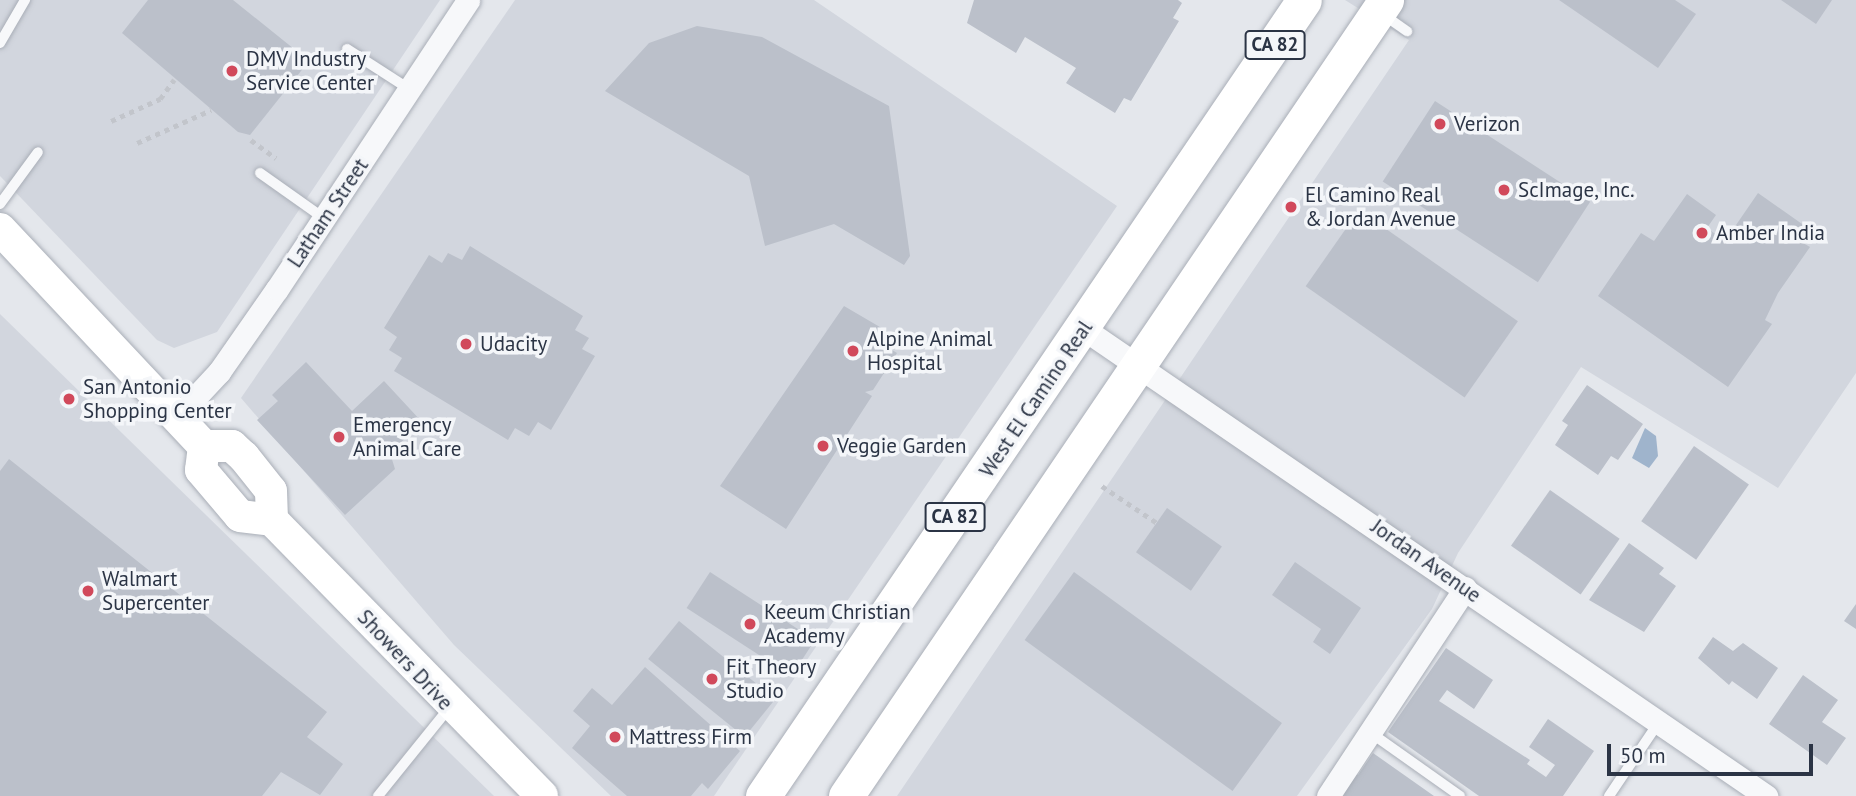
<!DOCTYPE html>
<html>
<head>
<meta charset="utf-8">
<style>
  body { margin:0 }
  #map { position:relative; width:1856px; height:796px; overflow:hidden; background:#e4e7ec; font-family:"PT Sans",sans-serif }
  div>[style] { position:absolute }
  [style*='--x'] { left:calc(var(--x)*1px); top:calc(var(--y)*1px); width:calc(var(--w)*1px); rotate:calc(var(--a)*1deg) }
  .built>* { inset:0; background:#d2d6de }
  .water>* { inset:0; background:#9fb4cc }
  .building>* { inset:0; background:#bbc0ca; transform-origin:0 0 }
  .path>* { height:4.5px; margin-top:-2.25px; transform-origin:0; background:repeating-linear-gradient(90deg,#c2c5cb 0 5px,transparent 0 10px) }
  .roads { filter:drop-shadow(0 0 2px #a9aeb7) drop-shadow(0 0 2px #a9aeb7) }
  .lane>* { height:10px; margin:-5px; padding:0 5px; transform-origin:5px; border-radius:5px; background:#f7f8fa }
  .street>* { height:23px; margin:-11.5px; padding:0 11.5px; transform-origin:11.5px; border-radius:11.5px; background:#f7f8fa }
  .secondary>* { height:32px; margin:-16px; padding:0 16px; transform-origin:16px; border-radius:16px; background:#fff }
  .primary>* { height:35px; margin:-17.5px; padding:0 17.5px; transform-origin:17.5px; border-radius:17.5px; background:#fff }
  .dots>* { width:19px; height:19px; translate:-50% -50%; box-sizing:border-box; border:4px solid #f4f6f9; border-radius:50% }
  span { translate:-50% -50%; white-space:nowrap; text-align:center; line-height:1.15; -webkit-text-stroke:7px #f4f6f9; paint-order:stroke }
  .shield-label span { padding:2px 5px; background:#f4f6f9; border:2px solid; border-radius:5px; -webkit-text-stroke-width:0 }
  .shield-label { font-size:19px; color:#2b3445; font-weight:700 }
  .poi-label { font-size:21px; color:#2b3445 }
  .left { translate:0 -50%; text-align:left }
  .street-label { font-size:21px; color:#2b3445 }
  .scale { position:absolute; left:1607px; top:744px; width:206px; height:32px; box-sizing:border-box; border:4px solid #2b3445; border-top:0; padding-left:9px; font-size:21px; line-height:24px; white-space:nowrap; color:#2b3445; -webkit-text-stroke:5px #f4f6f9; paint-order:stroke }
</style>
</head>
<body>
<div id="map">
  <div class="built">
    <div style="clip-path:polygon(0 0,440px 0,217px 332px,174px 348px,157px 340px,0 176px)"></div>
    <div style="clip-path:polygon(515px 0,814px 0,1117px 206px,714px 796px,611px 796px,454px 645px,241px 398px)"></div>
    <div style="clip-path:polygon(1345px 0,1856px 0,1856px 373px,1778px 488px,1581px 367px,1458px 553px,1432px 609px,1297px 796px,897px 796px,1409px 40px)"></div>
    <div style="clip-path:polygon(0 314px,494px 796px,0 796px)"></div>
  </div>
  <div class="water">
    <div style="clip-path:polygon(1645px 428px,1656px 436px,1658px 456px,1649px 468px,1632px 458px)"></div>
  </div>
  <div class="building">
    <div style="clip-path:polygon(148px 0,233px 0,309px 61px,250px 135px,238px 132px,122px 33px)"></div>
    <div style="clip-path:polygon(974px 0,1178px 0,1182px 3px,1173px 18px,1179px 21px,1131px 101px,1124px 98px,1115px 113px,1066px 83px,1076px 68px,1025px 37px,1016px 53px,967px 23px)"></div>
    <div style="clip-path:polygon(1559px 0,1675px 0,1696px 14px,1658px 68px)"></div>
    <div style="clip-path:polygon(1781px 0,1832px 0,1816px 24px)"></div>
    <div style="clip-path:polygon(697px 26px,762px 37px,889px 106px,910px 256px,904px 265px,834px 224px,765px 246px,749px 176px,605px 91px,649px 43px)"></div>
    <div style="left:1435px;top:101px;width:185px;height:96px;rotate:33deg"></div>
    <div style="clip-path:polygon(1758px 193px,1812px 231px,1803px 243px,1810px 247px,1778px 293px,1765px 320px,1772px 324px,1728px 387px,1598px 296px,1641px 233px,1654px 241px,1687px 194px,1716px 215px,1707px 228px,1725px 241px)"></div>
    <div style="left:1359px;top:210px;width:194px;height:93px;rotate:35deg"></div>
    <div style="clip-path:polygon(470px 246px,583px 316px,575px 330px,589px 338px,582px 349px,595px 356px,551px 430px,538px 422px,529px 436px,515px 428px,508px 440px,394px 371px,402px 358px,389px 350px,397px 337px,384px 328px,429px 255px,442px 263px,448px 253px,462px 260px)"></div>
    <div style="clip-path:polygon(844px 306px,897px 337px,889px 348px,897px 353px,873px 390px,865px 392px,872px 396px,786px 529px,720px 486px)"></div>
    <div style="clip-path:polygon(306px 362px,352px 411px,384px 381px,422px 422px,390px 453px,395px 469px,345px 515px,257px 420px,278px 401px,272px 395px)"></div>
    <div style="clip-path:polygon(1587px 385px,1643px 424px,1618px 460px,1611px 456px,1598px 475px,1555px 445px,1568px 425px,1562px 421px)"></div>
    <div style="left:1694px;top:446px;width:67px;height:92px;rotate:35deg"></div>
    <div style="clip-path:polygon(9px 459px,327px 712px,307px 737px,343px 764px,320px 795px,281px 772px,262px 796px,0 796px,0 471px)"></div>
    <div style="left:1550px;top:490px;width:85px;height:68px;rotate:35deg"></div>
    <div style="left:1167px;top:508px;width:67px;height:54px;rotate:35deg"></div>
    <div style="clip-path:polygon(1629px 543px,1664px 568px,1659px 574px,1676px 586px,1644px 632px,1589px 600px)"></div>
    <div style="clip-path:polygon(1295px 562px,1361px 608px,1330px 654px,1313px 642px,1321px 629px,1272px 595px)"></div>
    <div style="left:710px;top:572px;width:125px;height:43px;rotate:33deg"></div>
    <div style="left:1074px;top:572px;width:257px;height:84px;rotate:36deg"></div>
    <div style="clip-path:polygon(1856px 604px,1856px 629px,1844px 621px)"></div>
    <div style="left:679px;top:621px;width:124px;height:49px;rotate:39deg"></div>
    <div style="clip-path:polygon(1713px 637px,1733px 651px,1743px 643px,1778px 668px,1757px 699px,1732px 681px,1729px 685px,1698px 658px)"></div>
    <div style="clip-path:polygon(1446px 648px,1493px 680px,1474px 709px,1447px 690px,1439px 701px,1530px 760px,1527px 764px,1546px 777px,1555px 765px,1529px 747px,1548px 719px,1594px 751px,1563px 796px,1479px 796px,1388px 732px)"></div>
    <div style="clip-path:polygon(645px 667px,740px 751px,708px 789px,702px 783px,691px 796px,627px 796px,572px 748px,590px 726px,573px 711px,592px 688px,612px 705px)"></div>
    <div style="clip-path:polygon(1803px 675px,1838px 700px,1822px 722px,1846px 738px,1827px 765px,1769px 724px)"></div>
    <div style="clip-path:polygon(1373px 753px,1434px 796px,1343px 796px,1354px 772px,1358px 775px)"></div>
  </div>
  <div class="path">
    <div style="--x:111;--y:121;--w:54;--a:-24.2"></div>
    <div style="--x:160;--y:99;--w:24;--a:-54"></div>
    <div style="--x:251;--y:140;--w:31;--a:36"></div>
    <div style="--x:137;--y:143;--w:81;--a:-24"></div>
    <div style="--x:1102;--y:486;--w:66;--a:33.9"></div>
  </div>
  <div class="roads">
    <div class="lane">
      <div style="--x:1381;--y:13;--w:32;--a:35"></div>
      <div style="--x:0;--y:43;--w:50;--a:-59.8"></div>
      <div style="--x:347;--y:49;--w:74;--a:32.8"></div>
      <div style="--x:260;--y:173;--w:80;--a:35.3"></div>
      <div style="--x:0;--y:204;--w:64;--a:-53.8"></div>
      <div style="--x:1371;--y:733;--w:109;--a:35.3"></div>
      <div style="--x:378;--y:796;--w:113;--a:-51.1"></div>
      <div style="--x:1609;--y:796;--w:89;--a:-56"></div>
    </div>
    <div class="street">
      <div style="--x:1084;--y:329;--w:827;--a:34.4"></div>
      <div style="--x:177;--y:417;--w:62;--a:-47"></div>
      <div style="--x:219;--y:372;--w:101;--a:-55.1"></div>
      <div style="--x:277;--y:289;--w:346;--a:-56.5"></div>
      <div style="--x:1328;--y:796;--w:249;--a:-56.6"></div>
    </div>
    <div class="secondary">
      <div style="--x:0;--y:229;--w:298;--a:46.8"></div>
      <div style="--x:204;--y:446;--w:28;--a:0"></div>
      <div style="--x:232;--y:446;--w:16;--a:43"></div>
      <div style="--x:244;--y:457;--w:43;--a:51.5"></div>
      <div style="--x:271;--y:491;--w:29;--a:88"></div>
      <div style="--x:204;--y:446;--w:24;--a:97"></div>
      <div style="--x:201;--y:470;--w:60;--a:49.7"></div>
      <div style="--x:240;--y:516;--w:32;--a:7"></div>
      <div style="--x:272;--y:520;--w:386;--a:45.6"></div>
    </div>
    <div class="primary">
      <div style="--x:763;--y:796;--w:962;--a:-55.8"></div>
      <div style="--x:846;--y:796;--w:962;--a:-55.85"></div>
    </div>
  </div>
  <div class="dots">
    <div style="left:232px;top:71px;background:#d1495b"></div>
    <div style="left:1440px;top:124px;background:#d1495b"></div>
    <div style="left:1504px;top:190px;background:#d1495b"></div>
    <div style="left:1291px;top:207px;background:#d1495b"></div>
    <div style="left:1702px;top:233px;background:#d1495b"></div>
    <div style="left:466px;top:344px;background:#d1495b"></div>
    <div style="left:853px;top:351px;background:#d1495b"></div>
    <div style="left:69px;top:399px;background:#d1495b"></div>
    <div style="left:339px;top:437px;background:#d1495b"></div>
    <div style="left:823px;top:446px;background:#d1495b"></div>
    <div style="left:88px;top:591px;background:#d1495b"></div>
    <div style="left:750px;top:624px;background:#d1495b"></div>
    <div style="left:712px;top:679px;background:#d1495b"></div>
    <div style="left:615px;top:737px;background:#d1495b"></div>
  </div>
  <div class="shield-label">
    <span style="left:1275px;top:45px">CA 82</span>
    <span style="left:955px;top:517px">CA 82</span>
  </div>
  <div class="poi-label">
    <span class="left" style="left:246px;top:71px">DMV Industry<br>Service Center</span>
    <span class="left" style="left:1454px;top:124px">Verizon</span>
    <span class="left" style="left:1518px;top:190px">ScImage, Inc.</span>
    <span class="left" style="left:1305px;top:207px">El Camino Real<br>&amp; Jordan Avenue</span>
    <span class="left" style="left:1716px;top:233px">Amber India</span>
    <span class="left" style="left:867px;top:351px">Alpine Animal<br>Hospital</span>
    <span class="left" style="left:480px;top:344px">Udacity</span>
    <span class="left" style="left:83px;top:399px">San Antonio<br>Shopping Center</span>
    <span class="left" style="left:353px;top:437px">Emergency<br>Animal Care</span>
    <span class="left" style="left:837px;top:446px">Veggie Garden</span>
    <span class="left" style="left:102px;top:591px">Walmart<br>Supercenter</span>
    <span class="left" style="left:764px;top:624px">Keeum Christian<br>Academy</span>
    <span class="left" style="left:726px;top:679px">Fit Theory<br>Studio</span>
    <span class="left" style="left:629px;top:737px">Mattress Firm</span>
  </div>
  <div class="street-label">
    <span style="left:328px;top:213px;rotate:-56deg">Latham Street</span>
    <span style="left:1036px;top:399px;rotate:-56deg">West El Camino Real</span>
    <span style="left:1426px;top:561px;rotate:35deg">Jordan Avenue</span>
    <span style="left:405px;top:660px;rotate:47deg">Showers Drive</span>
  </div>
  <div class="scale">50 m</div>
</div>
</body>
</html>
